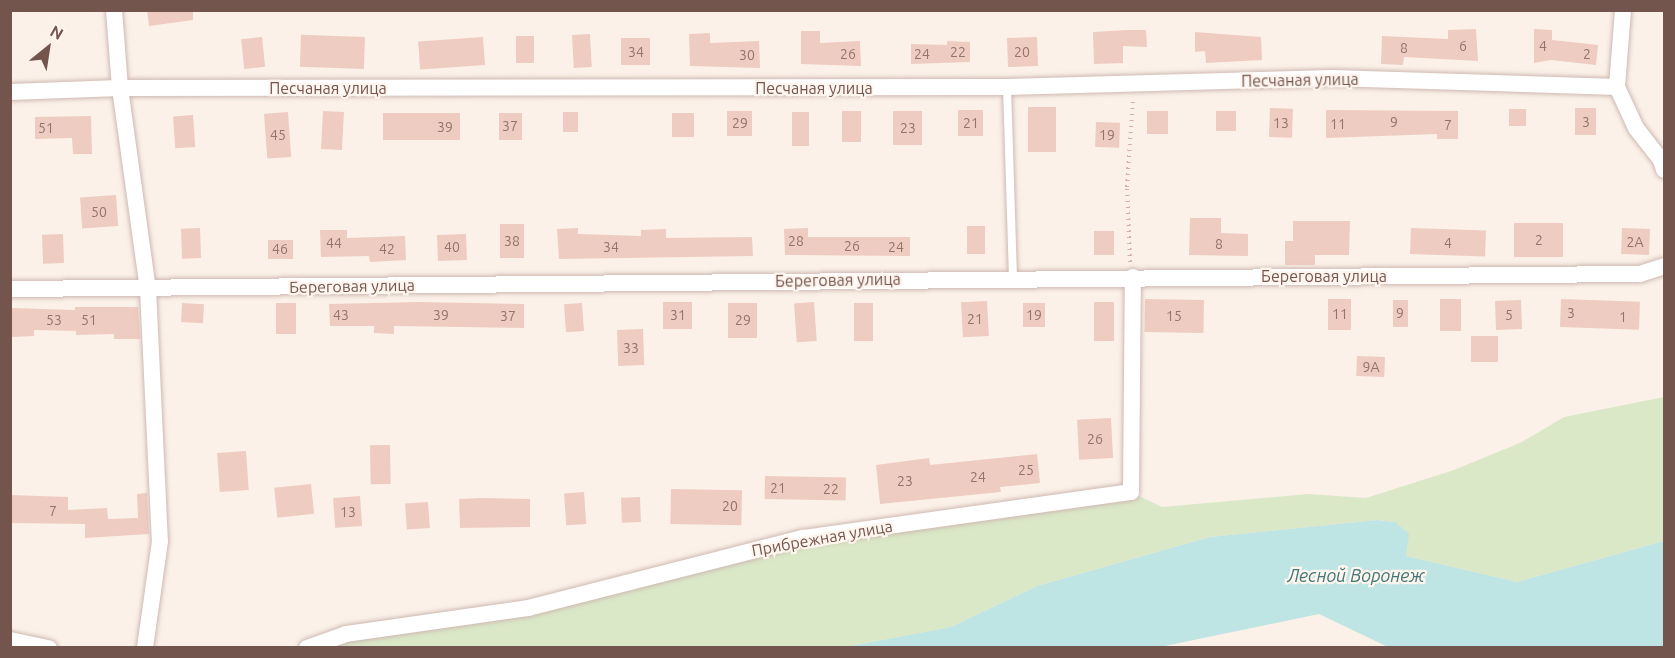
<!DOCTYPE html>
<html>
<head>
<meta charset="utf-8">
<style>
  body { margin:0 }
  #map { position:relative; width:1675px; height:658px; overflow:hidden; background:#fbf1e8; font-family:Ubuntu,sans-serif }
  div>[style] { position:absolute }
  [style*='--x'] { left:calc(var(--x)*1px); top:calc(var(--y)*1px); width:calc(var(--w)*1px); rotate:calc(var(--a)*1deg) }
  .green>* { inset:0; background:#dae8c7 }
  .water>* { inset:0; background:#bee4e3 }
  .building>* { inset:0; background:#efccc1; transform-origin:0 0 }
  .path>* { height:4px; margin-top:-2px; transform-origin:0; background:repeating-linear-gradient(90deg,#d4afa4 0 1.5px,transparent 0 6px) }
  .roads { filter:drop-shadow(0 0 2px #ceb9b2) drop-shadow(0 0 2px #ceb9b2) }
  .lane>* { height:8px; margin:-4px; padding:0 4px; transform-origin:4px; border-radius:4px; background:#fff }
  .street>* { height:16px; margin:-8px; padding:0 8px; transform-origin:8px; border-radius:8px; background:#fff }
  span { translate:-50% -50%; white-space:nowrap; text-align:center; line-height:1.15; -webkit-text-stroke:4.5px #fef5ee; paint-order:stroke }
  .number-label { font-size:14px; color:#93736b }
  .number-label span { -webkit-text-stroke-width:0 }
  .street-label { font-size:16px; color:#74554e }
  .water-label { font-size:18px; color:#427878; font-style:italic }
  .frame { position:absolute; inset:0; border:12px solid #74554e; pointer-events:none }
  .north { position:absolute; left:18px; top:18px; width:60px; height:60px; -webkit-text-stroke:4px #fef5ee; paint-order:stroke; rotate:30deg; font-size:16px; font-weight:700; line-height:24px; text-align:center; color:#74554e }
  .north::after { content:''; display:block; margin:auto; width:21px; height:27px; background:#74554e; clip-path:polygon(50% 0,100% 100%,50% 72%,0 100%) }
</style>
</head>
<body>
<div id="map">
  <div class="green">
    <div style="clip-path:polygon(1664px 397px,1664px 541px,1517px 582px,1406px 556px,1395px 522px,1377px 520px,1210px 537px,1037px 586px,951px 627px,845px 647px,307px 648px,528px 608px,687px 565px,1131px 492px,1162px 507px,1308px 494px,1366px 498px,1454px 470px,1522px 442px,1564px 417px)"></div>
  </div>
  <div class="water">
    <div style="clip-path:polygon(1377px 520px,1395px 522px,1409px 534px,1406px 556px,1517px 582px,1664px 541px,1664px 647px,1388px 647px,1319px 614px,1160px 647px,845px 647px,951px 627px,1037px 586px,1210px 537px)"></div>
  </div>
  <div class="building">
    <div style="clip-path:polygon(147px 10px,193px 10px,193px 20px,149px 26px)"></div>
    <div style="clip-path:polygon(1476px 29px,1478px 61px,1404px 57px,1403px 65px,1381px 64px,1382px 36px,1448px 39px,1448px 30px)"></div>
    <div style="clip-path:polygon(1534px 29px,1552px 30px,1552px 40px,1598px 45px,1596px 65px,1551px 60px,1534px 63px)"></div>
    <div style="clip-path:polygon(1128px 30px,1146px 30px,1147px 47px,1123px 46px,1123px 63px,1094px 64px,1093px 32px)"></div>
    <div style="clip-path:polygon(801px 31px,820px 31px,820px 43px,860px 41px,861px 66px,801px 64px)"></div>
    <div style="clip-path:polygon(1195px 32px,1261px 37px,1262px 60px,1206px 63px,1205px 51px,1195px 52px)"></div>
    <div style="clip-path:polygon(710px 33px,710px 43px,759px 41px,760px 68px,690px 66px,689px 34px)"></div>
    <div style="left:590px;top:34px;width:33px;height:18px;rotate:87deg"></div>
    <div style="left:516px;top:36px;width:18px;height:27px"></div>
    <div style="left:262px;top:37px;width:30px;height:21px;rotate:84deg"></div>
    <div style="left:365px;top:37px;width:32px;height:64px;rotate:92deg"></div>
    <div style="left:483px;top:37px;width:28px;height:65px;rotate:86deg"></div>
    <div style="left:1037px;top:37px;width:29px;height:30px;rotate:88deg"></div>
    <div style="left:621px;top:38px;width:29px;height:27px"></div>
    <div style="clip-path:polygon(947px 41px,970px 42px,970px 62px,911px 64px,911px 44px,947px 45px)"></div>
    <div style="left:1028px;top:107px;width:28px;height:45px"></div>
    <div style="left:1270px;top:108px;width:23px;height:29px;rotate:2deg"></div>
    <div style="left:1575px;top:108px;width:21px;height:27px"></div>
    <div style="left:1509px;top:109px;width:17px;height:17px"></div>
    <div style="left:958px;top:110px;width:25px;height:26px"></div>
    <div style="clip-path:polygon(1326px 110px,1458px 111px,1458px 139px,1437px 139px,1437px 134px,1326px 138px)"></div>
    <div style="left:323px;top:111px;width:21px;height:38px;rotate:3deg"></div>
    <div style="left:727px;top:111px;width:25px;height:25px"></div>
    <div style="left:842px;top:111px;width:19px;height:31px"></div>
    <div style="left:893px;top:111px;width:29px;height:34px"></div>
    <div style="left:1147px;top:111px;width:21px;height:23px"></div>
    <div style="left:1216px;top:111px;width:20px;height:20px"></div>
    <div style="left:288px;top:112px;width:45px;height:24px;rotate:86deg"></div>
    <div style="left:563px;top:112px;width:15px;height:20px"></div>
    <div style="left:792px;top:112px;width:17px;height:34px"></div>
    <div style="left:383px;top:113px;width:77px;height:27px"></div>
    <div style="left:499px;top:113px;width:23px;height:27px"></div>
    <div style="left:672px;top:113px;width:22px;height:24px"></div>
    <div style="left:193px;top:115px;width:32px;height:20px;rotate:86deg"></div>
    <div style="clip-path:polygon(91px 116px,92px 154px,73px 154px,72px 138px,35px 139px,35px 117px)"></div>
    <div style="left:1096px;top:122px;width:24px;height:25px;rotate:2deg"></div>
    <div style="left:116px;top:195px;width:31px;height:36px;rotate:86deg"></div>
    <div style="clip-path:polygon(1190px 218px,1221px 218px,1221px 233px,1248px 234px,1248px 256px,1189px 255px)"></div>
    <div style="clip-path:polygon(1293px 221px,1350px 221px,1349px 255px,1315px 255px,1315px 265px,1285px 265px,1285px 241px,1293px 241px)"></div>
    <div style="left:1514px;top:223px;width:49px;height:34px"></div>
    <div style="left:500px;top:224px;width:24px;height:34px"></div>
    <div style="left:967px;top:226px;width:18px;height:28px"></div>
    <div style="left:200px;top:228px;width:30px;height:19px;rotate:88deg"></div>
    <div style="clip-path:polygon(578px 228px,578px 234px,641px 236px,641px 230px,666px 229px,666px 238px,752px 237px,753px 256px,559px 259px,557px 229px)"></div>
    <div style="clip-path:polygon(808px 228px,808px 237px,910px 237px,910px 256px,785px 255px,784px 229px)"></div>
    <div style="left:1411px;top:228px;width:75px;height:26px;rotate:2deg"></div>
    <div style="left:1622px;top:228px;width:28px;height:26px;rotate:2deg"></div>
    <div style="clip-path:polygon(320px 230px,347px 230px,347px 238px,405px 236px,406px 260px,370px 262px,369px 256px,321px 257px)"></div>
    <div style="left:1094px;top:231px;width:20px;height:24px"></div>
    <div style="left:63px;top:234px;width:29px;height:21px;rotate:88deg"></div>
    <div style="left:466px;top:234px;width:26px;height:29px;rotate:88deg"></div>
    <div style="left:268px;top:240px;width:25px;height:19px"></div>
    <div style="left:1145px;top:299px;width:59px;height:33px;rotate:1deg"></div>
    <div style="left:1328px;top:299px;width:23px;height:31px"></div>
    <div style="left:1440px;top:299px;width:21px;height:32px"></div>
    <div style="left:1561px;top:299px;width:79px;height:28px;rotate:2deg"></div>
    <div style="left:1393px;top:300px;width:15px;height:27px"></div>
    <div style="left:1521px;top:300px;width:29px;height:26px;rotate:88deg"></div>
    <div style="left:987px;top:301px;width:35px;height:26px;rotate:87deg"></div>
    <div style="clip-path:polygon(419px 302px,524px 304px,524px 328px,394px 326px,394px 334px,374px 333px,374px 326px,330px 326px,329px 304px)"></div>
    <div style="left:663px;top:302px;width:29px;height:27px"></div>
    <div style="left:814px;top:302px;width:39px;height:20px;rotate:86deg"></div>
    <div style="left:1094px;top:302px;width:20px;height:39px"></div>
    <div style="left:182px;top:303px;width:22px;height:19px;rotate:3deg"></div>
    <div style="left:276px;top:303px;width:20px;height:31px"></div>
    <div style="left:582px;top:303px;width:28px;height:18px;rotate:86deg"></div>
    <div style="left:728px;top:303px;width:29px;height:35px"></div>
    <div style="left:854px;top:303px;width:19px;height:38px"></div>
    <div style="left:1023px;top:303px;width:22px;height:24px"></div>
    <div style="clip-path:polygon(75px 307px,138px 307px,140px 339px,114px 339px,114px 334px,76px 335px,76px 331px,34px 330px,34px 336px,12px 337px,11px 308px,75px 310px)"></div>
    <div style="left:643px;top:329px;width:36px;height:26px;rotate:88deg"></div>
    <div style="left:1471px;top:336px;width:27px;height:26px"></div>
    <div style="left:1357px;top:356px;width:28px;height:20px;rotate:2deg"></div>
    <div style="left:1111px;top:418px;width:40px;height:34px;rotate:87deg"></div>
    <div style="left:390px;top:445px;width:39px;height:20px;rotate:89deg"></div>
    <div style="left:246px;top:451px;width:39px;height:29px;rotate:86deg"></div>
    <div style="clip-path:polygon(1037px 454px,1040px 483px,1000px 487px,1001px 492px,880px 504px,876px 465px,929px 458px,930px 465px)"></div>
    <div style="left:765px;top:476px;width:81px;height:23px;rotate:1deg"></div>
    <div style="left:311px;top:484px;width:30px;height:37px;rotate:84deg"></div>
    <div style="left:671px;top:489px;width:71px;height:35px;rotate:1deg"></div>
    <div style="left:584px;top:492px;width:32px;height:20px;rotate:86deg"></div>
    <div style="clip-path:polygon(147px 493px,149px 534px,85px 538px,85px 524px,10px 523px,10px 495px,68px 497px,68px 510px,107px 508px,108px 519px,138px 518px,137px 494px)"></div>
    <div style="left:360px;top:496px;width:30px;height:27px;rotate:86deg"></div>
    <div style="left:640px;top:497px;width:25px;height:19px;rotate:88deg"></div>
    <div style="clip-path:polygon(481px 498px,530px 499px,530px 527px,460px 528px,459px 499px)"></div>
    <div style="left:428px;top:502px;width:26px;height:23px;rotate:86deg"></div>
  </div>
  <div class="path">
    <div style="--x:1130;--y:262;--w:75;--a:-92.3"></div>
    <div style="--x:1127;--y:187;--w:87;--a:-86.1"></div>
  </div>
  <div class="roads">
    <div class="lane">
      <div style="--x:1007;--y:87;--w:191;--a:88.2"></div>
    </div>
    <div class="street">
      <div style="--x:114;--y:10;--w:78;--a:85.6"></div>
      <div style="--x:120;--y:88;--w:203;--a:82.1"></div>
      <div style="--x:148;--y:289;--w:252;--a:87.3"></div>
      <div style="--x:160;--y:541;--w:108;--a:98"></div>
      <div style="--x:1623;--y:10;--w:77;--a:94.5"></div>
      <div style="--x:1617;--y:87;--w:45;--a:65.1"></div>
      <div style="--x:1636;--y:128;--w:41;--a:52"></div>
      <div style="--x:1661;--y:160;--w:10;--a:73"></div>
      <div style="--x:10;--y:92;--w:110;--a:-2.1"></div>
      <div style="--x:120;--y:88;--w:887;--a:-0.06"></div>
      <div style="--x:1007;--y:87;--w:325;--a:-1.6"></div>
      <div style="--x:1332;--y:78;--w:285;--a:1.8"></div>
      <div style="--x:10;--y:289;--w:1630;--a:-0.53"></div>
      <div style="--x:1640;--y:274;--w:25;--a:-18"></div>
      <div style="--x:10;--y:640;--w:40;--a:12"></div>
      <div style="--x:307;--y:648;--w:41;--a:-19.7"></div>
      <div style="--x:346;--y:634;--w:184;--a:-8.1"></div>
      <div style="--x:528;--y:608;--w:284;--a:-14.3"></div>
      <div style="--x:803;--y:538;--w:331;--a:-8"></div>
      <div style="--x:1131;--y:492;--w:215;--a:-89.5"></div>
    </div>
  </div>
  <div class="number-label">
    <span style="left:1463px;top:46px">6</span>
    <span style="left:1543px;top:46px">4</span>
    <span style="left:1404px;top:48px">8</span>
    <span style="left:636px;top:52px">34</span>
    <span style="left:958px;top:52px">22</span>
    <span style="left:1022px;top:52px">20</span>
    <span style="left:848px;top:54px">26</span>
    <span style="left:922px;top:54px">24</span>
    <span style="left:1587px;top:54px">2</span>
    <span style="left:747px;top:55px">30</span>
    <span style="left:1394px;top:122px">9</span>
    <span style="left:1586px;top:122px">3</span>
    <span style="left:740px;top:123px">29</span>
    <span style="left:971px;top:123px">21</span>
    <span style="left:1281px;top:123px">13</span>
    <span style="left:1338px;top:124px">11</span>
    <span style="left:1448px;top:125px">7</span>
    <span style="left:510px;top:126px">37</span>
    <span style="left:445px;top:127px">39</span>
    <span style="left:46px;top:128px">51</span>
    <span style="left:908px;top:128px">23</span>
    <span style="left:278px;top:135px">45</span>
    <span style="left:1107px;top:135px">19</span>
    <span style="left:99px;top:212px">50</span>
    <span style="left:1539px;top:240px">2</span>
    <span style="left:512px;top:241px">38</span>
    <span style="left:796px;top:241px">28</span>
    <span style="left:1635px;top:242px">2А</span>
    <span style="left:334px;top:243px">44</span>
    <span style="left:1448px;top:243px">4</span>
    <span style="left:1219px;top:244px">8</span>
    <span style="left:852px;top:246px">26</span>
    <span style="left:452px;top:247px">40</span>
    <span style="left:611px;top:247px">34</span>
    <span style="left:896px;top:247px">24</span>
    <span style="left:280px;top:249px">46</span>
    <span style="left:387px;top:249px">42</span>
    <span style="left:1400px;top:313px">9</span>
    <span style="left:1571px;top:313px">3</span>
    <span style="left:1340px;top:314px">11</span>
    <span style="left:341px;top:315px">43</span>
    <span style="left:441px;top:315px">39</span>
    <span style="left:678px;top:315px">31</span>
    <span style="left:1034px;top:315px">19</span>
    <span style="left:1509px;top:315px">5</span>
    <span style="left:508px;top:316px">37</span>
    <span style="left:1174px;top:316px">15</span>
    <span style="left:1623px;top:317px">1</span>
    <span style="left:975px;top:319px">21</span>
    <span style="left:54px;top:320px">53</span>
    <span style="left:89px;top:320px">51</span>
    <span style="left:743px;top:320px">29</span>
    <span style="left:631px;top:348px">33</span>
    <span style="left:1371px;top:367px">9А</span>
    <span style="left:1095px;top:439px">26</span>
    <span style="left:1026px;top:470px">25</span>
    <span style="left:978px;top:477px">24</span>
    <span style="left:905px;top:481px">23</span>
    <span style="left:778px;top:488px">21</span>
    <span style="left:831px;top:489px">22</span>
    <span style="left:730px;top:506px">20</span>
    <span style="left:53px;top:511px">7</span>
    <span style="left:348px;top:512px">13</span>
  </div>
  <div class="street-label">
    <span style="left:1300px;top:80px;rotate:-1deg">Песчаная улица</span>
    <span style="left:328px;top:88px">Песчаная улица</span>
    <span style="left:814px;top:88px">Песчаная улица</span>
    <span style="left:1324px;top:276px">Береговая улица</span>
    <span style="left:838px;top:280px;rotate:-1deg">Береговая улица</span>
    <span style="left:352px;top:286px;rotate:-1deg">Береговая улица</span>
    <span style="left:822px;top:538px;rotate:-10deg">Прибрежная улица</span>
  </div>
  <div class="water-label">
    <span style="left:1356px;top:575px">Лесной Воронеж</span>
  </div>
  <div class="frame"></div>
  <div class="north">N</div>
</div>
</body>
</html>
